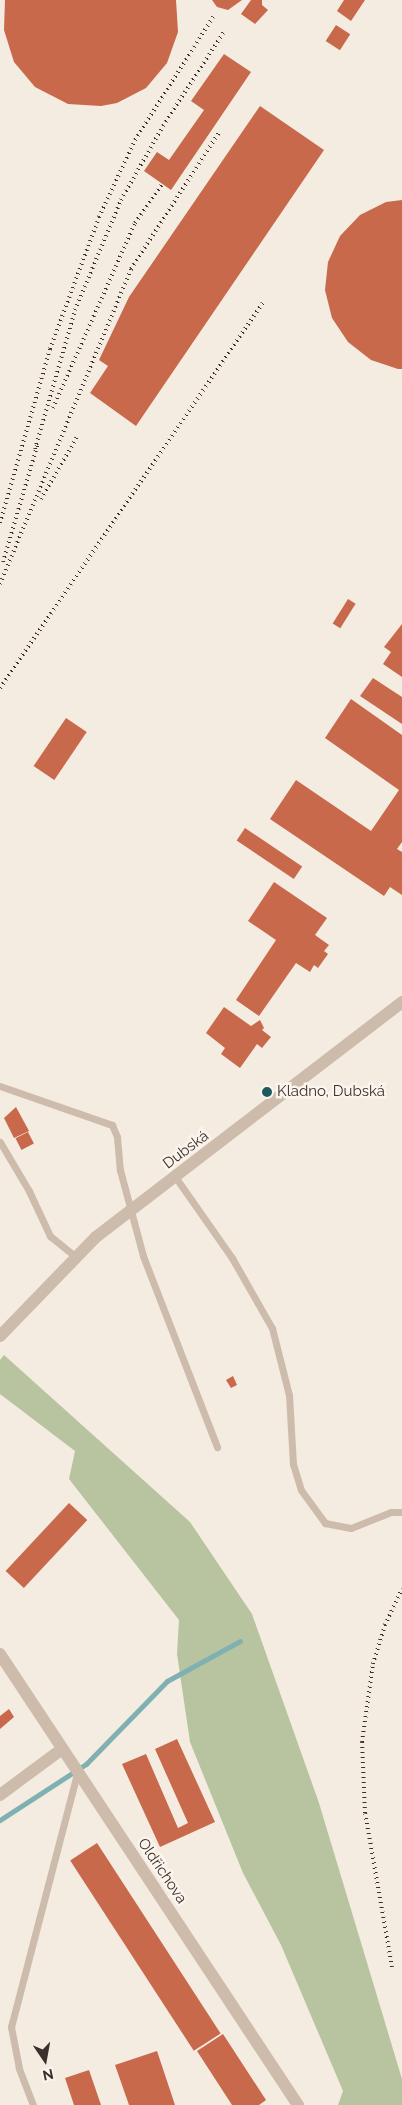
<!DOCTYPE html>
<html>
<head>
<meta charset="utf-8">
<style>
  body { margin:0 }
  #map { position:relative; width:402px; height:2105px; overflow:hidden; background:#f4ebe1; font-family:Raleway,sans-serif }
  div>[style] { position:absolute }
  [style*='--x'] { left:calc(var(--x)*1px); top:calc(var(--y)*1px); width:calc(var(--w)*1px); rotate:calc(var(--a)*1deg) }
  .green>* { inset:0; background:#b8c4a0 }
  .stream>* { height:5px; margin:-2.5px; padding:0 2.5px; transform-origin:2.5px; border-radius:2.5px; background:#7fb0b2 }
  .building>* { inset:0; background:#c8694b; transform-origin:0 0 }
  .lane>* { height:7px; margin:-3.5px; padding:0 3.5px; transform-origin:3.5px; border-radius:3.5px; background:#cdbbac }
  .street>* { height:12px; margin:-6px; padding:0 6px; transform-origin:6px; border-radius:6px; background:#cdbbac }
  .rail>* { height:4px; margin-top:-2px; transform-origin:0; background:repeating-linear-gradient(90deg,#3b302b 0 1px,transparent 0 5px) }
  .lane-bridge>* { height:7px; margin:-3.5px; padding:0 3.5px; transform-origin:3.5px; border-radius:3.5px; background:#cdbbac }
  .dots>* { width:14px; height:14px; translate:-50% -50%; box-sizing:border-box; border:2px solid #fbf5ee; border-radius:50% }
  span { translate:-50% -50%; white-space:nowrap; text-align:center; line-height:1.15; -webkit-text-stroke:5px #fbf5ee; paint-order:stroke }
  .poi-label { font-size:15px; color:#3b302b }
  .left { translate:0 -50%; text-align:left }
  .street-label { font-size:15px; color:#3b302b }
  .north { position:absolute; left:20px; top:2035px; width:50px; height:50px; -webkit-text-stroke:4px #fbf5ee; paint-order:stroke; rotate:168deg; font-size:14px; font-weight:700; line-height:20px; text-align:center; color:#3b302b }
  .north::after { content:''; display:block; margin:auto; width:18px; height:22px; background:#3b302b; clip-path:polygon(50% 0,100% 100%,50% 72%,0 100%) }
</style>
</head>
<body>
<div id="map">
  <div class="green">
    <div style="clip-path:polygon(4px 1355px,190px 1522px,252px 1614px,319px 1803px,402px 2079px,402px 2105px,338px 2105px,343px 2091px,281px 1945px,243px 1873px,190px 1742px,177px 1654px,179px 1620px,69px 1479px,75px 1451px,0 1394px,0 1360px)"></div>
  </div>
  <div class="stream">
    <div style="--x:0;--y:1820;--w:103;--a:-33.1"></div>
    <div style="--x:86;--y:1764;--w:116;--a:-45.7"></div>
    <div style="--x:167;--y:1681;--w:83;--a:-28.7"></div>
  </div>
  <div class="building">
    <div style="clip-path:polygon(5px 0,176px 0,178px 32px,167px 63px,146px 88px,117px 103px,101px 106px,68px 104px,35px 87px,14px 62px,4px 30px)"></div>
    <div style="clip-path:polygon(212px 0,242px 0,228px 10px,217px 7px)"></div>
    <div style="clip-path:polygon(251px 0,262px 0,262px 5px,268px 10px,255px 24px,241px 14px)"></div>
    <div style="clip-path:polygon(344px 0,365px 0,351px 21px,337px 11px)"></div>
    <div style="left:336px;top:25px;width:17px;height:19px;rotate:33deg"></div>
    <div style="clip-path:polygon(224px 54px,251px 72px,171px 190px,144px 171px,157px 152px,169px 160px,204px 110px,191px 101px)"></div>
    <div style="clip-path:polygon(260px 106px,324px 150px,136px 426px,90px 393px,108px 366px,99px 360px,129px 297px)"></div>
    <div style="clip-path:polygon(402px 200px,402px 369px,398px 369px,371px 360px,348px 342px,332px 318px,325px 290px,328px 262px,340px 236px,360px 215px,386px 202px)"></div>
    <div style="left:348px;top:599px;width:9px;height:29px;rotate:32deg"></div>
    <div style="clip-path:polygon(402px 624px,402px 677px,383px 664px,391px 652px,384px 647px)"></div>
    <div style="clip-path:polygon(373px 678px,402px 697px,402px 724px,360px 696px)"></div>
    <div style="clip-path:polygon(351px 699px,402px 735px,402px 842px,397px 849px,402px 852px,402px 895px,390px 887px,384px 896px,270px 819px,296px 780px,371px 831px,399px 790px,325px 738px)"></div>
    <div style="left:66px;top:718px;width:25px;height:58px;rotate:34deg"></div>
    <div style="left:245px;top:828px;width:69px;height:15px;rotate:34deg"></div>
    <div style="clip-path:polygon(274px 882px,327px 918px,315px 935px,329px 945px,324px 951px,328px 954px,318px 968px,314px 965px,310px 972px,296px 963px,259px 1016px,236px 1000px,276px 940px,248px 921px)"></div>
    <div style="clip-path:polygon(224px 1007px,251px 1026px,260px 1020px,264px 1028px,262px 1030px,271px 1037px,262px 1048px,257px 1044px,240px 1068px,221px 1054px,225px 1048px,206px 1033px)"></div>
    <div style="clip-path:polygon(16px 1107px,29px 1131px,14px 1138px,4px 1118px)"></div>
    <div style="left:28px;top:1132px;width:13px;height:14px;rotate:63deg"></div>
    <div style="clip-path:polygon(233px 1376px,237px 1385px,231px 1388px,226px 1380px)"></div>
    <div style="left:69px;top:1503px;width:25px;height:93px;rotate:43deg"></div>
    <div style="clip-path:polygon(9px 1709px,14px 1717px,0 1729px,0 1716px)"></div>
    <div style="clip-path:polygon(177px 1739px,215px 1822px,160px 1847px,122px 1764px,146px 1754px,178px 1828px,188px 1823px,155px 1749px)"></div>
    <div style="left:97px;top:1843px;width:227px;height:32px;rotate:57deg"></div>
    <div style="clip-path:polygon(223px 2034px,266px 2100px,259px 2105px,232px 2105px,197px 2051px)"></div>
    <div style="clip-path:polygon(157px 2051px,175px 2105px,129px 2105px,115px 2065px)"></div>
    <div style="clip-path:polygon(89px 2070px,101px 2105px,74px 2105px,65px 2078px)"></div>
  </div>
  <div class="lane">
    <div style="--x:0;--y:1086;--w:119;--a:19.2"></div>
    <div style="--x:112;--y:1125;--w:13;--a:67"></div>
    <div style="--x:117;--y:1137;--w:33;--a:85"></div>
    <div style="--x:0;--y:1142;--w:57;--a:59.4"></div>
    <div style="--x:29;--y:1191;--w:50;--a:65"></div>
    <div style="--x:50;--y:1236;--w:33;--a:39"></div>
    <div style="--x:176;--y:1178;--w:98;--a:55"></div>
    <div style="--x:232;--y:1258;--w:81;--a:60.3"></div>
    <div style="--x:272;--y:1328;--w:69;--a:75.8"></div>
    <div style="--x:289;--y:1395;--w:69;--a:86.7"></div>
    <div style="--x:293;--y:1464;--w:27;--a:73"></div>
    <div style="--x:301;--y:1490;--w:41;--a:54"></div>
    <div style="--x:325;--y:1523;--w:26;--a:11"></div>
    <div style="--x:351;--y:1528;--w:43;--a:-21.8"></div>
    <div style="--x:391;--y:1512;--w:11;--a:0"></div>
    <div style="--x:143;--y:1256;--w:205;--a:68.8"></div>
    <div style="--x:33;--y:2105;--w:40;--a:-111"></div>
    <div style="--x:19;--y:2068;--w:42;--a:-101"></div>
    <div style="--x:11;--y:2027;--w:262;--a:-75.4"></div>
  </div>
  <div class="street">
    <div style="--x:0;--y:1336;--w:138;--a:-45.9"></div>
    <div style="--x:96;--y:1237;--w:386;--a:-37.5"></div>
    <div style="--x:0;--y:1654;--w:541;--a:56.55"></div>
    <div style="--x:0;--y:1795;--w:77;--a:-36.6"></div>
  </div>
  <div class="rail">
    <div style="--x:53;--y:408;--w:202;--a:-66.1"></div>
    <div style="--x:135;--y:223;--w:49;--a:-55"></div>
    <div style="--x:35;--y:449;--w:145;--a:-73.9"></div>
    <div style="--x:75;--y:310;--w:119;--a:-67.3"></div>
    <div style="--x:121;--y:200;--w:85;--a:-60.4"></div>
    <div style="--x:163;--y:126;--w:114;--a:-57.1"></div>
    <div style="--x:41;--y:499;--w:72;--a:-59.9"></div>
    <div style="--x:0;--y:523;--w:181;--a:-74"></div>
    <div style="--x:50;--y:349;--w:141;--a:-69.6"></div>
    <div style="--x:99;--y:217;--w:85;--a:-64.9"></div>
    <div style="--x:135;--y:140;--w:146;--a:-57.6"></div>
    <div style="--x:3;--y:562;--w:124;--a:-73.6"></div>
    <div style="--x:0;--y:584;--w:341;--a:-67.4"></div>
    <div style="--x:131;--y:269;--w:164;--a:-57.2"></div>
    <div style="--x:0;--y:688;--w:466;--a:-55.7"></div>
    <div style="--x:392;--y:1967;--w:156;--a:-99.9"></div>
    <div style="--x:365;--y:1813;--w:71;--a:-92.4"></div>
    <div style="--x:362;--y:1742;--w:79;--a:-82"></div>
    <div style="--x:373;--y:1664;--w:41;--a:-72.9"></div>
    <div style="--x:385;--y:1625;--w:40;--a:-65"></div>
  </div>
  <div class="lane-bridge">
    <div style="--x:120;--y:1170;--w:89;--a:75"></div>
  </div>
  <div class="dots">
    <div style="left:267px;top:1092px;background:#1f5a5e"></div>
  </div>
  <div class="poi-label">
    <span class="left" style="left:277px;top:1092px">Kladno, Dubská</span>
  </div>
  <div class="street-label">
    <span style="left:186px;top:1150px;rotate:-37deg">Dubská</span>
    <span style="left:162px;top:1871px;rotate:56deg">Oldřichova</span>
  </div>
  <div class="north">N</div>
</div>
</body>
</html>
